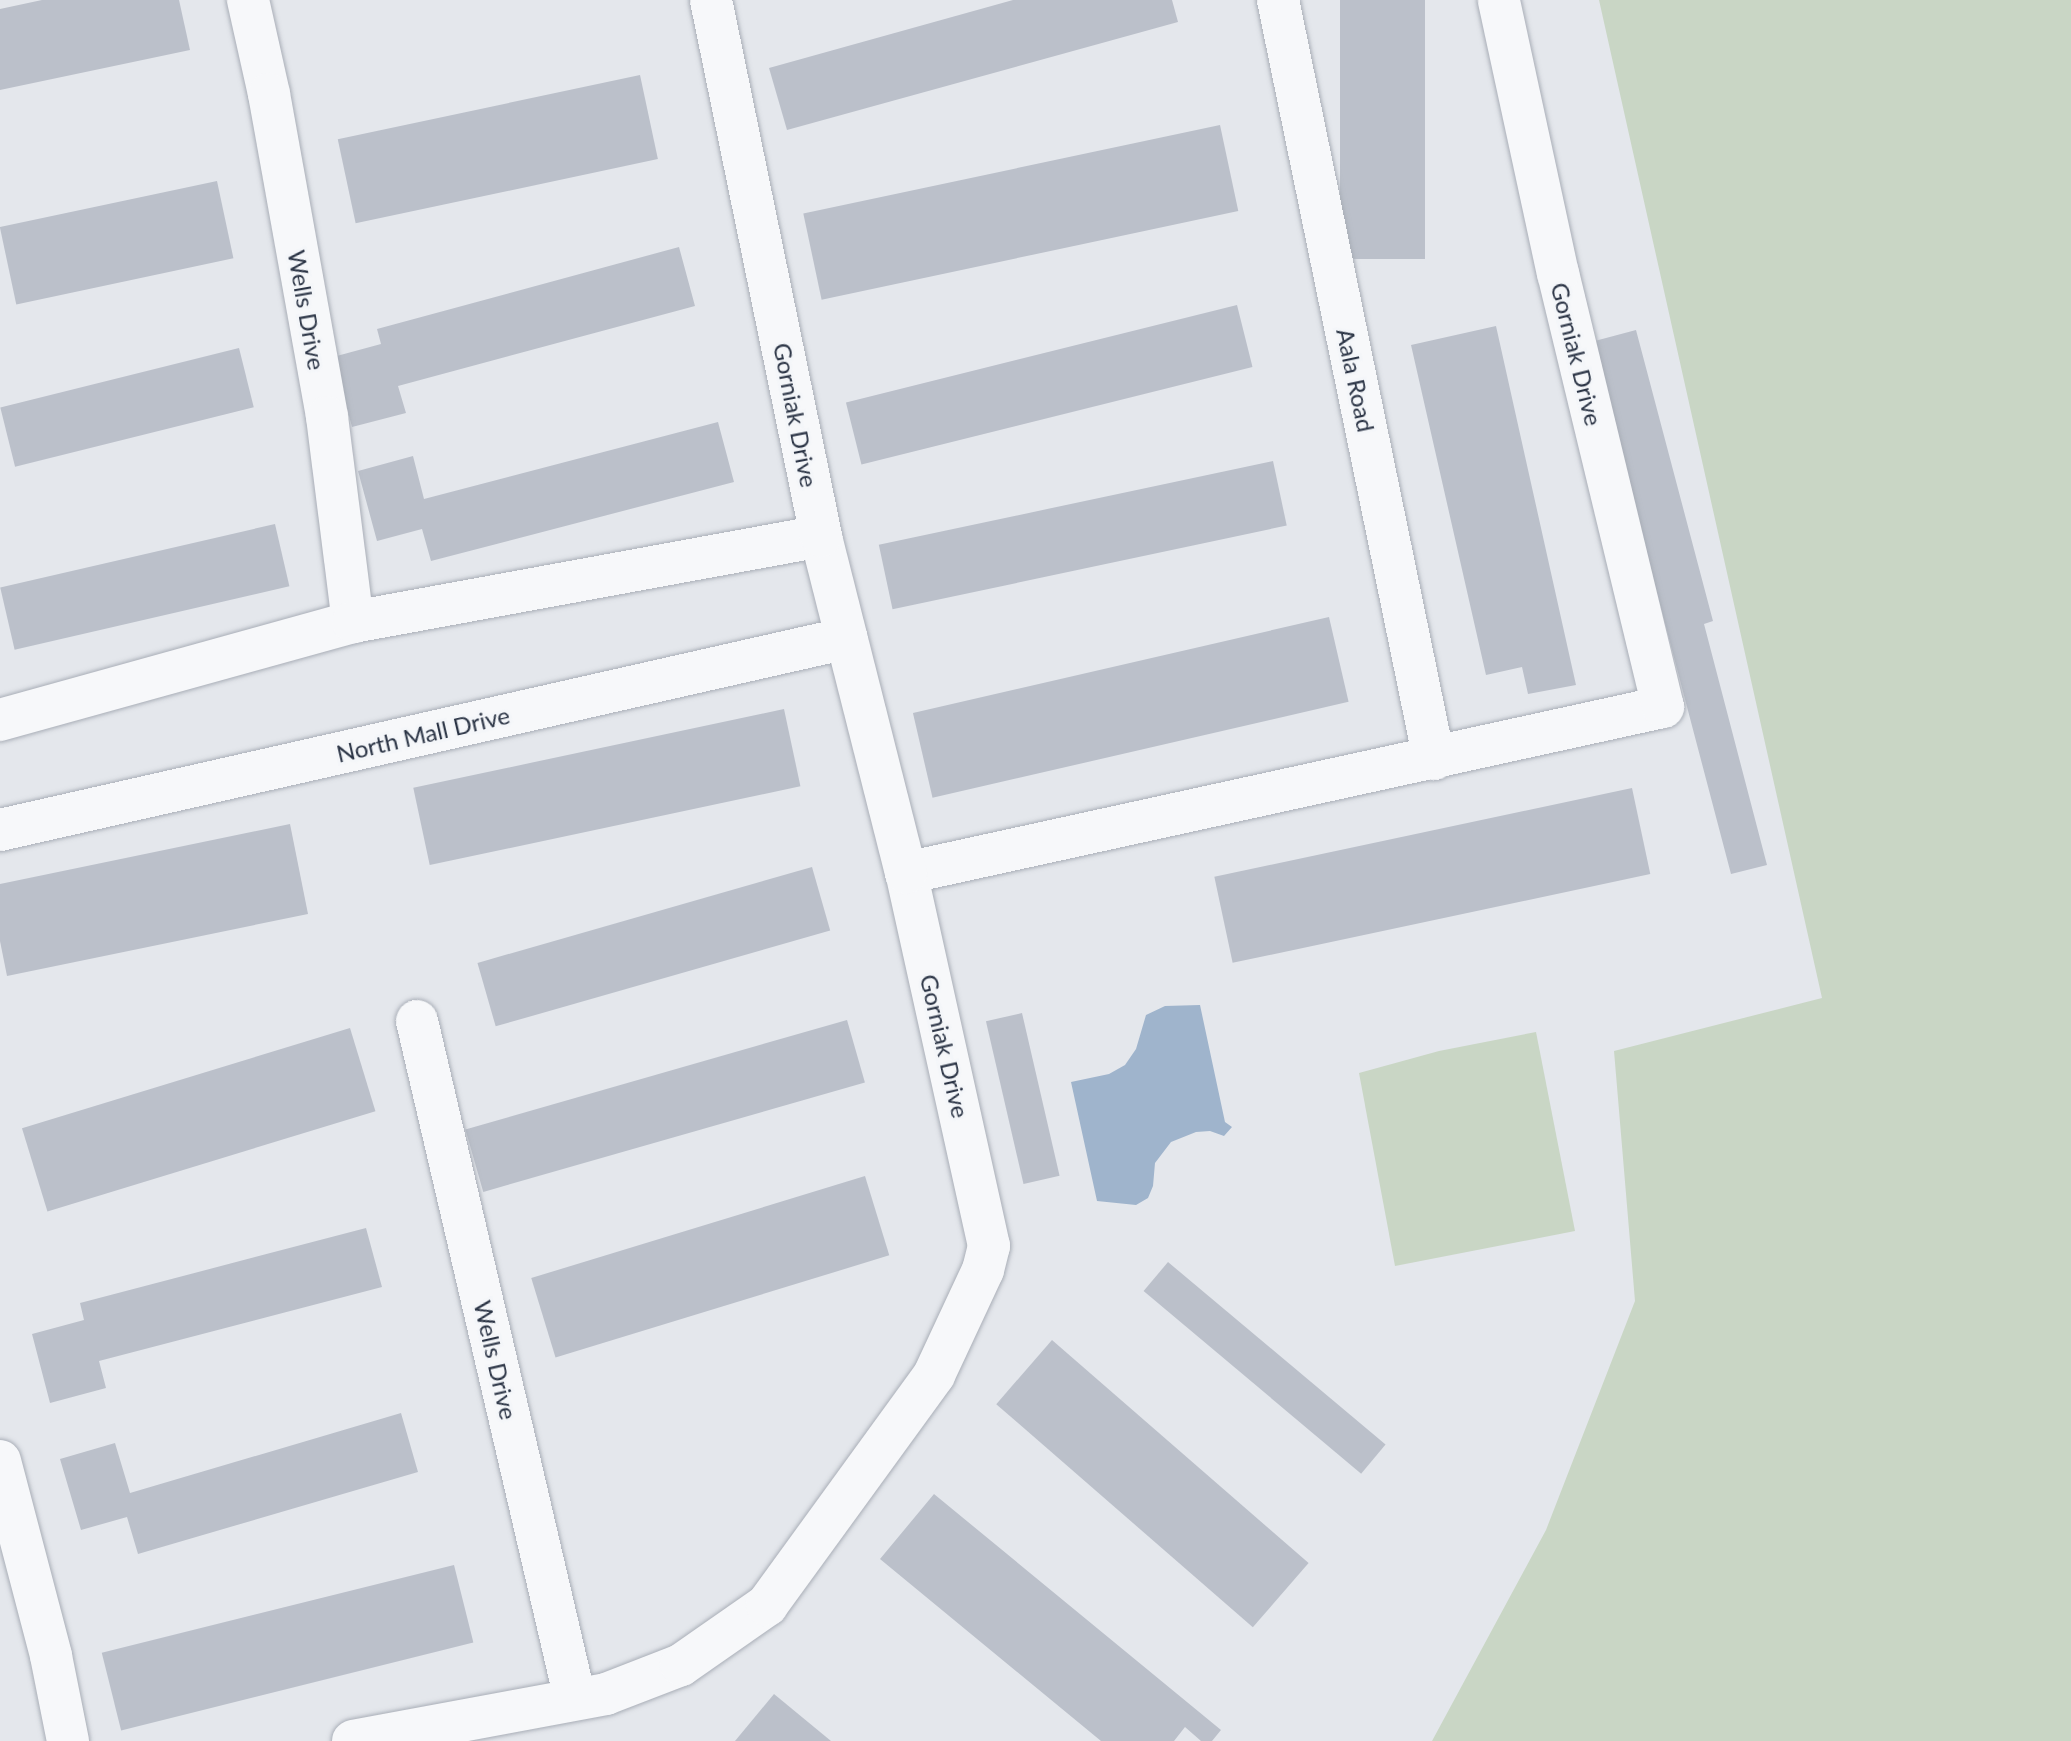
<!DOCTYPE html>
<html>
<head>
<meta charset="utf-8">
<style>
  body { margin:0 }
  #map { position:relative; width:2071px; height:1741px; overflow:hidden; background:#e4e7ec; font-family:Lato,sans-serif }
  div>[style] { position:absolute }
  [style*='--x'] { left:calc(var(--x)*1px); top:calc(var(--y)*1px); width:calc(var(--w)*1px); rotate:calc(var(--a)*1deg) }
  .green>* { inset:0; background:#c9d6c5 }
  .water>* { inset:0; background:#9fb4cc }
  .building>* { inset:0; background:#bbc0ca; transform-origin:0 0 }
  .roads { filter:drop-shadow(0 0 2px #a9aeb7) drop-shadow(0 0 2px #a9aeb7) }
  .minor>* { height:42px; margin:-21px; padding:0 21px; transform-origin:21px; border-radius:21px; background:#f7f8fa }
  span { translate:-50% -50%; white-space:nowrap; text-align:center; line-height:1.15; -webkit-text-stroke:6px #f4f6f9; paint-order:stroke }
  .street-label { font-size:24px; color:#2b3445 }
</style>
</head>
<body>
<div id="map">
  <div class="green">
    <div style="clip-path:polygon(1599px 0,2071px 0,2071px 1741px,1432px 1741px,1546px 1530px,1635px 1301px,1614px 1051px,1822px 998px)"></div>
    <div style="clip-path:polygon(1536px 1032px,1575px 1231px,1395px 1266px,1359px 1073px,1439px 1051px)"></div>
  </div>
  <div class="water">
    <div style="clip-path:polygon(1200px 1005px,1225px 1122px,1232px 1127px,1224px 1136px,1210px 1131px,1196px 1132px,1171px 1142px,1155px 1163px,1153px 1186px,1148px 1198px,1136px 1205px,1097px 1201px,1071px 1082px,1109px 1074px,1125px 1065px,1136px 1049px,1146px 1015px,1165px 1006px)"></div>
  </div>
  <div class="building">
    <div style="clip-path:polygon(42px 0,179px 0,190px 50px,0 90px,0 9px)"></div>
    <div style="clip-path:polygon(1013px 0,1172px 0,1178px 22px,787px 130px,769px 68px)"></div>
    <div style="left:1340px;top:0;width:85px;height:259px"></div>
    <div style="left:640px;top:75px;width:86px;height:309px;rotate:78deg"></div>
    <div style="left:1220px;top:125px;width:88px;height:426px;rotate:78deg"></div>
    <div style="left:217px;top:181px;width:79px;height:222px;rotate:78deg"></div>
    <div style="clip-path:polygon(679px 247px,695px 306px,398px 386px,406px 413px,352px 427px,333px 357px,381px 344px,377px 329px)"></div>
    <div style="left:1237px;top:305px;width:64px;height:403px;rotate:76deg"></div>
    <div style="clip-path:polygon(1496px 326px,1576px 685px,1528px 694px,1522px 667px,1486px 675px,1411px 345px)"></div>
    <div style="clip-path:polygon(1636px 330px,1713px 621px,1704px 624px,1767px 865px,1731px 874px,1591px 342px)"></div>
    <div style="left:239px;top:348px;width:61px;height:246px;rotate:76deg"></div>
    <div style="clip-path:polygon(718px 422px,734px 482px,431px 561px,422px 529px,377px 541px,358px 471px,413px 456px,424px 499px)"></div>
    <div style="left:1273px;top:461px;width:66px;height:403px;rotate:78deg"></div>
    <div style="left:275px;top:524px;width:64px;height:282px;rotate:77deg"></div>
    <div style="left:1329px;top:617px;width:87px;height:427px;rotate:77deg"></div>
    <div style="left:784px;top:709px;width:79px;height:379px;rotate:78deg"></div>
    <div style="left:1632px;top:788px;width:88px;height:427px;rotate:78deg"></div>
    <div style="clip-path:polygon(290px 824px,308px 914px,7px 976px,0 941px,0 884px)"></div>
    <div style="left:812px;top:867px;width:66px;height:348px;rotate:74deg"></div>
    <div style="left:1022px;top:1013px;width:167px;height:37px;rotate:77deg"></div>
    <div style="left:847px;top:1020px;width:65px;height:397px;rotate:74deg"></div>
    <div style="left:350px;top:1028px;width:87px;height:343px;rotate:73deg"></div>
    <div style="left:865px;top:1176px;width:83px;height:349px;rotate:73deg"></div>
    <div style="clip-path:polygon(366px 1228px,382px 1287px,99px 1361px,106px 1388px,50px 1403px,32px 1334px,84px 1320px,80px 1303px)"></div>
    <div style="left:1168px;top:1262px;width:284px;height:38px;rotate:40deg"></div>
    <div style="left:1052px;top:1340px;width:340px;height:85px;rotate:41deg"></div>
    <div style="clip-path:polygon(401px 1413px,418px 1472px,138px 1554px,127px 1517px,81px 1530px,60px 1459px,115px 1443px,130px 1493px)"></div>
    <div style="clip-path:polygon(934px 1494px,1221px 1730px,1212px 1741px,1201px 1741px,1185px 1727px,1174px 1741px,1101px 1741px,880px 1559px)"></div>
    <div style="left:454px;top:1565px;width:80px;height:363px;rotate:76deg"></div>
    <div style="clip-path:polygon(774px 1694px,831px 1741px,735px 1741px)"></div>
  </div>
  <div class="roads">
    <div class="minor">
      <div style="--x:248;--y:0;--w:96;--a:77.4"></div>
      <div style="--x:269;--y:94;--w:328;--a:79.8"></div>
      <div style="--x:327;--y:417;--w:207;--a:82.8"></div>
      <div style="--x:1278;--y:0;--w:775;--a:78.39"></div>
      <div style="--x:0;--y:720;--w:366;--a:-15.5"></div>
      <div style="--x:353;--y:622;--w:476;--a:-10.4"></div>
      <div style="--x:0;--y:830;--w:868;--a:-12.77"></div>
      <div style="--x:906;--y:873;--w:775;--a:-12.37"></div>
      <div style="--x:1663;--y:707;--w:446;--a:-103.6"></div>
      <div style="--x:1558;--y:274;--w:280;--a:-102.2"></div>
      <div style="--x:417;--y:1021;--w:696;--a:76.88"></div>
      <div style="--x:0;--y:1461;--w:202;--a:75.3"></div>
      <div style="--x:51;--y:1656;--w:87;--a:78.7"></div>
      <div style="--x:353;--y:1741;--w:257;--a:-10.5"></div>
      <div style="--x:606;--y:1694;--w:80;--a:-21.1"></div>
      <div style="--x:681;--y:1665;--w:105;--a:-34.9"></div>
      <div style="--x:767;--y:1605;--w:284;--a:-54"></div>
      <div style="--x:934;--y:1375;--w:116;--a:-65"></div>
      <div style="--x:983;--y:1270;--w:25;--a:-76"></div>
      <div style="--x:989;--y:1246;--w:382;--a:-102.5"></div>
      <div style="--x:906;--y:873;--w:348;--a:-104.2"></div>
      <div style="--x:821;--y:536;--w:547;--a:-101.6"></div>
    </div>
  </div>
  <div class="street-label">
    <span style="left:307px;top:310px;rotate:80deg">Wells Drive</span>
    <span style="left:1577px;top:354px;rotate:76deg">Gorniak Drive</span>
    <span style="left:1356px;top:380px;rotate:78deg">Aala Road</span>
    <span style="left:796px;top:415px;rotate:79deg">Gorniak Drive</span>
    <span style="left:423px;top:734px;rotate:-13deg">North Mall Drive</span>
    <span style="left:945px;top:1046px;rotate:77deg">Gorniak Drive</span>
    <span style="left:496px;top:1360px;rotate:77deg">Wells Drive</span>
  </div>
</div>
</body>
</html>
